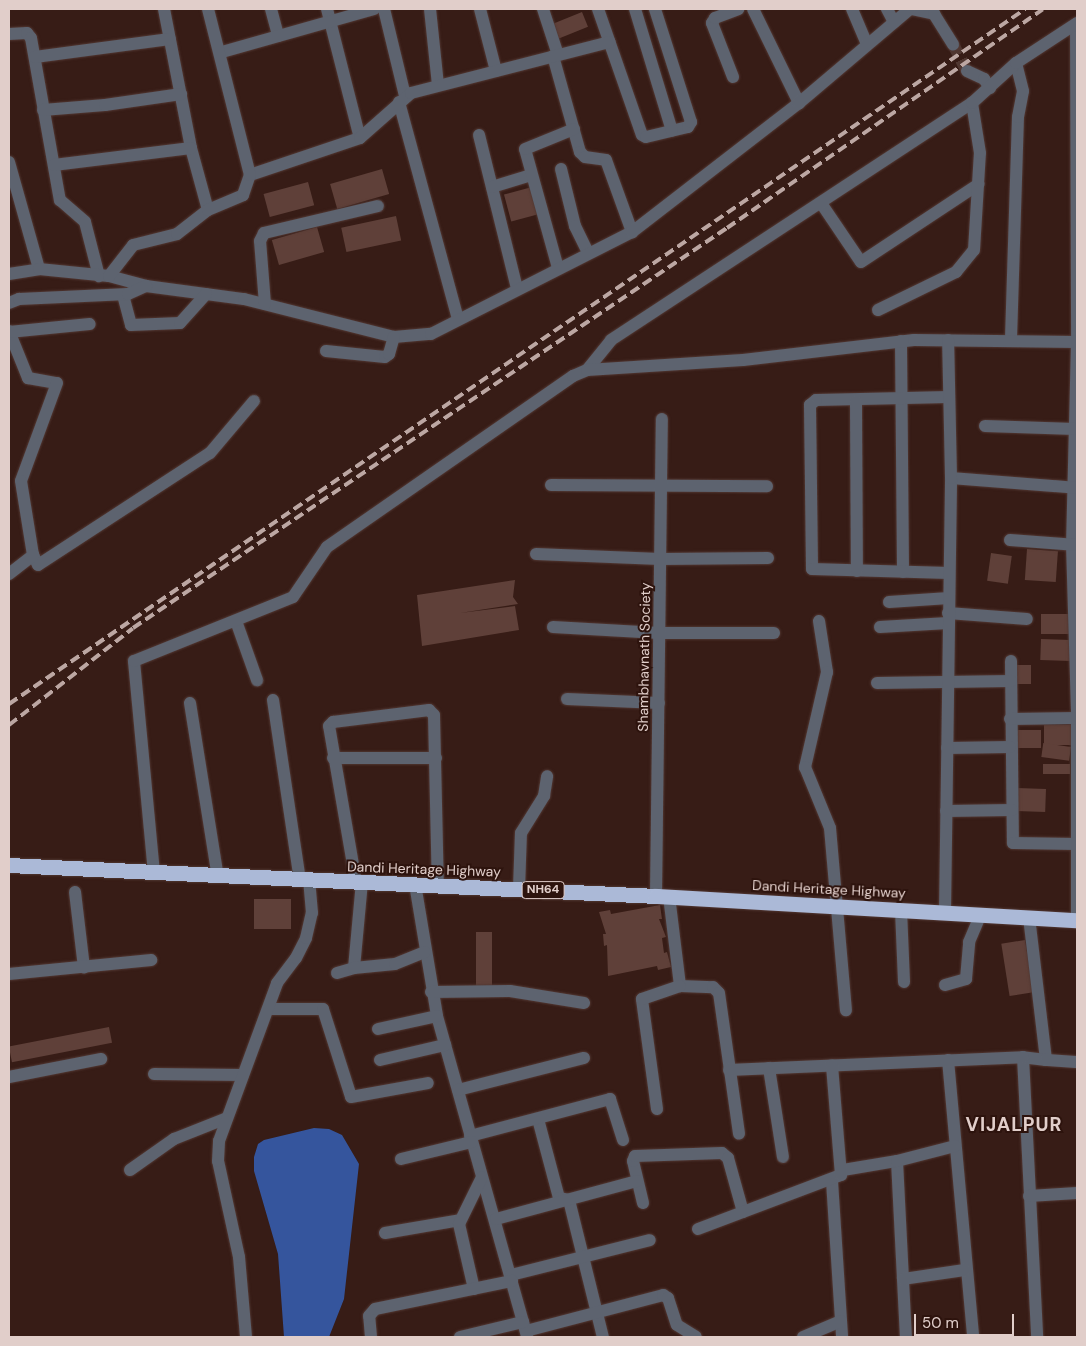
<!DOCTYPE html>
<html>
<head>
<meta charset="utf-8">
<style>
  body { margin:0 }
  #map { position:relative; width:1086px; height:1346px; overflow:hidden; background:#371c16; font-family:"DM Sans",sans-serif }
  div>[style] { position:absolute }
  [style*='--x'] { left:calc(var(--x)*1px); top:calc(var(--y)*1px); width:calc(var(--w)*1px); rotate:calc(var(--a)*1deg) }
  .water>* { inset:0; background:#35559d }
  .building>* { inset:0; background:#5f4039; transform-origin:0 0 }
  .minor-tunnel>* { height:12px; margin-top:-6px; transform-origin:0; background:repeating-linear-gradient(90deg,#503731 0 12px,transparent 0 18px) }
  .roads { filter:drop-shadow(0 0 1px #523833) drop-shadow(0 0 1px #523833) }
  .minor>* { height:12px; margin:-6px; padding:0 6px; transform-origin:6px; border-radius:6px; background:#5d636f }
  .highway>* { height:15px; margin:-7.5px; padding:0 7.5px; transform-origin:7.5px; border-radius:7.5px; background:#abb9d7 }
  .rail>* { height:4px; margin-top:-2px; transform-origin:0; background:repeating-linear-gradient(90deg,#bca7a3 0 10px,transparent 0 15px) }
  span { translate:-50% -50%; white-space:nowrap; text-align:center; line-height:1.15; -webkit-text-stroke:4px #2d130d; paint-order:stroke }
  .shield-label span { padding:1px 4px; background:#2d130d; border:1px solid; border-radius:4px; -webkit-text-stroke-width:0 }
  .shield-label { font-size:12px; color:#e1ceca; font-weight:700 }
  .street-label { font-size:14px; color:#e1ceca }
  .district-label { font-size:19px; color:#e1ceca; font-weight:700; letter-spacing:1px }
  .frame { position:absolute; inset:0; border:10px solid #e1ceca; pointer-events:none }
  .scale { position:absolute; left:914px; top:1314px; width:100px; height:22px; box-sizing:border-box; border:2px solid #e1ceca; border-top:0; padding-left:6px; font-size:15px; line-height:18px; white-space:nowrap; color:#e1ceca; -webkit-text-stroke:4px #2d130d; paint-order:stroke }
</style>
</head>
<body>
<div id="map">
  <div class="water">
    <div style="clip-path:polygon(314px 1128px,329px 1129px,342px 1135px,359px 1164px,344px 1299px,329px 1337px,284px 1337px,278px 1254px,254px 1171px,254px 1157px,258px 1144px,264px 1140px)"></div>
  </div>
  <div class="building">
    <div style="left:582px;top:12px;width:16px;height:32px;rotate:68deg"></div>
    <div style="left:382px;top:169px;width:26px;height:54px;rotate:74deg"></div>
    <div style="left:308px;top:182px;width:24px;height:46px;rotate:75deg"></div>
    <div style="left:532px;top:187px;width:28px;height:29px;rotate:75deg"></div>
    <div style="left:396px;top:216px;width:25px;height:56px;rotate:78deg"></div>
    <div style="left:317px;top:227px;width:26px;height:47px;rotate:74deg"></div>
    <div style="left:1027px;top:549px;width:31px;height:31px;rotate:4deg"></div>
    <div style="left:991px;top:553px;width:21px;height:28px;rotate:8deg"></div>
    <div style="clip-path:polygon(515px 580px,513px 597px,518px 604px,460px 613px,515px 606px,519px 630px,422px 646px,417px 595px)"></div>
    <div style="left:1041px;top:614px;width:30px;height:20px"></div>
    <div style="left:1041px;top:639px;width:30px;height:21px;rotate:2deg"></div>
    <div style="left:1017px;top:665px;width:14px;height:19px"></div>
    <div style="left:1044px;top:725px;width:27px;height:20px"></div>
    <div style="left:1015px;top:730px;width:26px;height:18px"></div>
    <div style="left:1071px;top:747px;width:14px;height:28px;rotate:98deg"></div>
    <div style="left:1070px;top:764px;width:10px;height:27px;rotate:90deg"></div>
    <div style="left:1017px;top:788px;width:29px;height:23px;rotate:2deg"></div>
    <div style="left:254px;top:899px;width:37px;height:30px"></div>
    <div style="clip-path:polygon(660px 905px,662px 919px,659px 919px,666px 937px,662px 938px,664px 953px,667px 952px,671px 967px,658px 970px,657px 966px,608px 976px,607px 945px,604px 946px,603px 934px,606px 934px,599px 912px,610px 910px,611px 914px)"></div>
    <div style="left:476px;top:932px;width:16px;height:54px"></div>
    <div style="left:1025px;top:940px;width:53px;height:24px;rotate:81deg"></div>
    <div style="left:109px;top:1027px;width:16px;height:102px;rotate:79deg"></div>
  </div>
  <div class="minor-tunnel">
    <div style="--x:953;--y:44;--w:30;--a:63"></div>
  </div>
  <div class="roads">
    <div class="minor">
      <div style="--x:164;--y:9;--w:142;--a:79"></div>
      <div style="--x:191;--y:148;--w:64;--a:74.7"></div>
      <div style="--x:271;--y:9;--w:28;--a:75"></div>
      <div style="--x:327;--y:9;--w:133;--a:75.7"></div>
      <div style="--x:384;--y:9;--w:89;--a:76.4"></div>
      <div style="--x:430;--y:9;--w:76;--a:84"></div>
      <div style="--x:480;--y:9;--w:64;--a:75.5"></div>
      <div style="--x:543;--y:9;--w:48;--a:71.9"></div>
      <div style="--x:598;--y:9;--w:133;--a:70.8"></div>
      <div style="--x:642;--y:135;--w:4;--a:27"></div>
      <div style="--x:646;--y:137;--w:43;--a:-13.4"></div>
      <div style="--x:688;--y:127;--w:6;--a:-59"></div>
      <div style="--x:691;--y:122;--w:119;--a:-107.7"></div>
      <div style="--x:635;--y:9;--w:127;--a:73.1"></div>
      <div style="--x:753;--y:9;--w:105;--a:63.9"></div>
      <div style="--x:852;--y:9;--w:38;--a:67"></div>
      <div style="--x:887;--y:9;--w:15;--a:62"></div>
      <div style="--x:911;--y:9;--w:24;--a:12"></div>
      <div style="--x:934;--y:14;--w:36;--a:58"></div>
      <div style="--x:1076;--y:24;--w:318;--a:89.8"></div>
      <div style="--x:1077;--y:342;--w:202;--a:91.4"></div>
      <div style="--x:1072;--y:544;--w:165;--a:88.3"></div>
      <div style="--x:1077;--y:709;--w:211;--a:90"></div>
      <div style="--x:9;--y:34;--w:18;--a:-3"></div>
      <div style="--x:27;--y:33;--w:6;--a:51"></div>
      <div style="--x:31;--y:38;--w:165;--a:79.9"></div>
      <div style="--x:60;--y:200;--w:33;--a:41"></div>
      <div style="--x:85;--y:222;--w:56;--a:75.5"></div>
      <div style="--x:222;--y:52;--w:158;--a:-15.8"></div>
      <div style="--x:553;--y:56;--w:100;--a:74.3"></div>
      <div style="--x:580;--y:152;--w:7;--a:45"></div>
      <div style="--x:585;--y:157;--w:21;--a:8"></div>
      <div style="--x:606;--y:160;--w:77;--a:70.1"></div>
      <div style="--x:35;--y:57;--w:136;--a:-7.6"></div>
      <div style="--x:967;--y:71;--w:19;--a:25"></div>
      <div style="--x:984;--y:79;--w:11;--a:56"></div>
      <div style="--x:733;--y:77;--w:58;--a:-111.3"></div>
      <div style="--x:712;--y:23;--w:6;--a:-59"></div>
      <div style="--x:715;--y:18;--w:25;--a:-21"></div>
      <div style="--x:399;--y:102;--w:225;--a:74.8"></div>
      <div style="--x:43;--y:110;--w:62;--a:-4.6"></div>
      <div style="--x:105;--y:105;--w:77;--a:-8.2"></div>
      <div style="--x:479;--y:135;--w:158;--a:76.1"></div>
      <div style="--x:9;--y:162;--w:111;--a:74.3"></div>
      <div style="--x:54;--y:165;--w:138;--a:-7.1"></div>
      <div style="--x:561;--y:169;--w:59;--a:76.2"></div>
      <div style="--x:575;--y:226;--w:30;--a:64"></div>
      <div style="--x:250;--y:175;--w:116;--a:-18.6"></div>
      <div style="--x:360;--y:138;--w:68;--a:-41.4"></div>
      <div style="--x:411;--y:93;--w:205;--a:-14.4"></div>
      <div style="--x:492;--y:187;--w:41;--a:-17.1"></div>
      <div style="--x:821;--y:203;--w:71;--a:55.9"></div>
      <div style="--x:861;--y:262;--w:141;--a:-33.5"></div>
      <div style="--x:558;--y:268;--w:123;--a:-105.5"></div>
      <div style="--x:525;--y:149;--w:53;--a:-22.2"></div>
      <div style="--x:9;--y:274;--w:30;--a:-9"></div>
      <div style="--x:39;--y:269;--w:70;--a:5.7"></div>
      <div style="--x:109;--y:276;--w:38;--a:15"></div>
      <div style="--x:146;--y:286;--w:99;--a:7.6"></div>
      <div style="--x:244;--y:299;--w:155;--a:14.2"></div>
      <div style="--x:394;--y:337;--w:37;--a:-5"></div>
      <div style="--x:431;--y:334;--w:225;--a:-26.9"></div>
      <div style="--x:632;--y:232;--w:211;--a:-37.7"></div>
      <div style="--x:799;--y:103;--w:145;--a:-40.3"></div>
      <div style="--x:109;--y:276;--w:39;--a:-52"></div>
      <div style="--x:133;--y:245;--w:45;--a:-14"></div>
      <div style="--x:177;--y:234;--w:39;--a:-38"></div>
      <div style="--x:208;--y:210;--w:38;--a:-23"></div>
      <div style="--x:243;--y:195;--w:21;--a:-71"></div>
      <div style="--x:250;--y:175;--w:171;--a:-104.2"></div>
      <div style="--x:123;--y:295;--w:31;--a:75"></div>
      <div style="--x:131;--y:325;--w:49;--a:-2.3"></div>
      <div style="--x:180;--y:323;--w:39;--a:-48"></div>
      <div style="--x:9;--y:303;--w:11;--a:-22"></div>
      <div style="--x:19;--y:299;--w:109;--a:-2.6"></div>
      <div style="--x:128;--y:294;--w:20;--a:-24"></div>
      <div style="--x:265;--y:304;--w:63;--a:-94.5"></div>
      <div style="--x:260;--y:241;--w:9;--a:-63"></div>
      <div style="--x:264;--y:233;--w:117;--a:-13.3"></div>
      <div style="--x:878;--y:310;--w:87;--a:-26"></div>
      <div style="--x:956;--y:272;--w:28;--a:-51"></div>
      <div style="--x:974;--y:250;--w:97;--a:-86.5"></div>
      <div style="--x:980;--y:153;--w:51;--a:-99.1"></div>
      <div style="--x:9;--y:331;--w:51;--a:68"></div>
      <div style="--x:28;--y:378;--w:29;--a:10"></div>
      <div style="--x:57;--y:383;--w:104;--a:110.2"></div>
      <div style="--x:21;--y:481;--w:75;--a:80.8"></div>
      <div style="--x:33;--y:555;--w:11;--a:63"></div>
      <div style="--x:38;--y:565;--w:205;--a:-33.1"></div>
      <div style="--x:210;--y:453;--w:68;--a:-49.8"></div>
      <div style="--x:9;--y:332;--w:81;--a:-5.6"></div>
      <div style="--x:1011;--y:339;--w:222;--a:-88.2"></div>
      <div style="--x:1018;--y:117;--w:26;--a:-79"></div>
      <div style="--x:1023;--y:91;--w:29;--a:-104"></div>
      <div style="--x:901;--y:341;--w:231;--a:89.5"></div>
      <div style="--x:326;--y:351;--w:59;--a:5.8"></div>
      <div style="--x:385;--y:357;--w:5;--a:-37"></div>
      <div style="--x:389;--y:354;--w:18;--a:-74"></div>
      <div style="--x:587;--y:370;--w:38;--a:-51"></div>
      <div style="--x:611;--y:340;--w:432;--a:-33.3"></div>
      <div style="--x:972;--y:103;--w:59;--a:-42.3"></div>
      <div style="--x:1016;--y:63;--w:73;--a:-33.3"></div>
      <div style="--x:949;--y:397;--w:133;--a:178.7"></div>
      <div style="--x:816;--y:400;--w:8;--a:140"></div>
      <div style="--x:810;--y:405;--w:164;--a:89.3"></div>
      <div style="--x:812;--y:569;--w:137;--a:1.7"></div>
      <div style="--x:856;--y:401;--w:170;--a:89.7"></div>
      <div style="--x:985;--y:426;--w:90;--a:1.9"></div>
      <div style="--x:951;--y:478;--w:126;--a:4.5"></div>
      <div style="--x:551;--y:485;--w:216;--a:0.3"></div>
      <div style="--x:1010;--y:540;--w:67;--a:4.3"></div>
      <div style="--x:536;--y:554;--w:124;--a:2.3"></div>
      <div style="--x:660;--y:559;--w:108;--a:-0.5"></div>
      <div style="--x:9;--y:574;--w:31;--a:-38"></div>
      <div style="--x:889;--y:602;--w:60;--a:-3.8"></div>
      <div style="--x:948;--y:613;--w:79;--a:4.3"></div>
      <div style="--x:236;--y:621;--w:63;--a:70.4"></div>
      <div style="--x:819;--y:621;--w:52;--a:81.1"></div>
      <div style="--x:827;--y:672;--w:98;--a:103"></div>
      <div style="--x:805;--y:767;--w:66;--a:67.7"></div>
      <div style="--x:830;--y:828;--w:183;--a:85"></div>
      <div style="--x:553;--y:627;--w:106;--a:3.2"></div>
      <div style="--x:659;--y:633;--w:115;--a:0"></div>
      <div style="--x:880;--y:627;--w:68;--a:-3.4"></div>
      <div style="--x:1011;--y:661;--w:182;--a:89.4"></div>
      <div style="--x:1013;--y:843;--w:64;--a:0.9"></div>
      <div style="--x:877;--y:683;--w:134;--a:-0.9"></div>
      <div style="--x:567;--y:699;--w:92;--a:2.5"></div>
      <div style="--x:273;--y:700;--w:183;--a:81.5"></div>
      <div style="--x:190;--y:703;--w:176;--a:80.9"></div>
      <div style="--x:1010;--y:719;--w:67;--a:-0.9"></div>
      <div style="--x:947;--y:748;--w:63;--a:-0.9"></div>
      <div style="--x:333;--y:758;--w:103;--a:0"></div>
      <div style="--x:946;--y:811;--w:66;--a:-0.9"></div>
      <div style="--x:154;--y:873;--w:213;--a:-95.4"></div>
      <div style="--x:134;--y:661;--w:171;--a:-21.9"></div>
      <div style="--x:293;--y:597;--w:60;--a:-55.8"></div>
      <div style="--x:327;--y:547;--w:300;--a:-34.8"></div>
      <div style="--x:573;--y:376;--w:15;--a:-23"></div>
      <div style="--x:587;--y:370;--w:156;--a:-3.7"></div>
      <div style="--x:743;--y:360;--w:172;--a:-6.7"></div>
      <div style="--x:914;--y:340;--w:163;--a:0.7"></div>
      <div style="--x:356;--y:882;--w:158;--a:-99.8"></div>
      <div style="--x:329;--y:726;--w:6;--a:-45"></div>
      <div style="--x:333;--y:722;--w:97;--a:-7.1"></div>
      <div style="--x:429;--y:710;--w:7;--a:45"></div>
      <div style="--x:434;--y:715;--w:170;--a:88.7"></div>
      <div style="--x:415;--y:884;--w:134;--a:80.5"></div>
      <div style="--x:437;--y:1016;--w:333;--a:74.3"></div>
      <div style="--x:519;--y:889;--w:56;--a:-88"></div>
      <div style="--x:521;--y:833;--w:44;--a:-58.1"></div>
      <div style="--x:544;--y:796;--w:20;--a:-81"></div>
      <div style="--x:75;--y:892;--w:76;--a:83.2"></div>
      <div style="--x:656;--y:896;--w:477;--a:-89.3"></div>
      <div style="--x:669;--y:896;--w:91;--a:83"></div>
      <div style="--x:680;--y:986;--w:33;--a:2"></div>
      <div style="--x:713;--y:987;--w:8;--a:45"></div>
      <div style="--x:719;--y:993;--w:142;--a:81.9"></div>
      <div style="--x:901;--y:910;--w:72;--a:87.6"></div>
      <div style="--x:945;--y:912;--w:434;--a:-89.2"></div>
      <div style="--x:951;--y:478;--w:138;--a:-91.2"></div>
      <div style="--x:1029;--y:917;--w:144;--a:83.2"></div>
      <div style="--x:1046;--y:1060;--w:23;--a:-173"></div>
      <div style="--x:1023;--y:1057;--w:280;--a:87.1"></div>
      <div style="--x:354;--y:968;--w:86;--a:-84.7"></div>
      <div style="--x:337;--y:973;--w:18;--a:-16"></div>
      <div style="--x:354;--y:968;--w:41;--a:-5.6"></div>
      <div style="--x:395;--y:964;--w:32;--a:-22"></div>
      <div style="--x:9;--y:974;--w:143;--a:-5.6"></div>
      <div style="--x:945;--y:985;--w:22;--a:-16"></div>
      <div style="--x:966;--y:979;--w:37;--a:-85"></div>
      <div style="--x:969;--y:942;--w:30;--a:-67"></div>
      <div style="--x:431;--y:992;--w:79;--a:-0.7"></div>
      <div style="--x:510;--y:991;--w:75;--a:9.2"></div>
      <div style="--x:269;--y:1009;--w:54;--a:0"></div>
      <div style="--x:323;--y:1009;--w:92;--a:72.3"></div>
      <div style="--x:351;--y:1097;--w:78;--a:-10.3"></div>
      <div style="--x:378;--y:1029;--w:60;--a:-12.4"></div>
      <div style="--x:380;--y:1060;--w:67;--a:-13"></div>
      <div style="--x:948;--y:1060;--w:278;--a:84.8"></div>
      <div style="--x:1046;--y:1060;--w:31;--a:4"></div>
      <div style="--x:769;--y:1068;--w:90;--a:81.1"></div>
      <div style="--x:729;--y:1070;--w:294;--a:-2.5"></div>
      <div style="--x:154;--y:1074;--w:89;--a:0.6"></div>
      <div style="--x:9;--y:1077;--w:94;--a:-11.1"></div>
      <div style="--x:458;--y:1090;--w:130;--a:-14.3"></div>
      <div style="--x:657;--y:1109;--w:111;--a:-97.8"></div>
      <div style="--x:642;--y:999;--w:40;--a:-18.9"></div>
      <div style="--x:538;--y:1119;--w:82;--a:75.1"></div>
      <div style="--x:559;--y:1198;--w:10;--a:11"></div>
      <div style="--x:569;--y:1200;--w:141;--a:76.1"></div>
      <div style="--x:470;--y:1136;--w:145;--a:-14.8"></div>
      <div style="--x:610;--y:1099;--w:43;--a:72.4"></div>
      <div style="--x:401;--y:1159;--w:73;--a:-13.5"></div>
      <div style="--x:897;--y:1161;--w:176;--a:87.1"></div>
      <div style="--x:130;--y:1170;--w:54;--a:-35.2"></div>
      <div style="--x:174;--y:1139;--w:57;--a:-21.6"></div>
      <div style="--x:843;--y:1170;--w:55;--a:-9.5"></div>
      <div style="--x:897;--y:1161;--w:60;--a:-14.5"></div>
      <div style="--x:832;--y:1181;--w:156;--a:86.3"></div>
      <div style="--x:1029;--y:1196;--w:48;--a:-3.6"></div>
      <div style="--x:643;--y:1203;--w:43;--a:-103.4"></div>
      <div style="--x:633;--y:1161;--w:5;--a:-68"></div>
      <div style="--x:635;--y:1156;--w:87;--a:-2"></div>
      <div style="--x:722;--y:1153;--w:8;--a:40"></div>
      <div style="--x:728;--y:1158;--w:56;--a:74.5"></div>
      <div style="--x:496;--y:1219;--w:146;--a:-15.1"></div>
      <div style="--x:698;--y:1229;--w:153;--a:-20.7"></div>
      <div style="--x:841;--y:1175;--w:110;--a:-94.7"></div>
      <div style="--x:385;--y:1233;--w:76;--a:-9.8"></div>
      <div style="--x:511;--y:1275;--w:143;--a:-14.1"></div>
      <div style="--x:903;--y:1279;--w:63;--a:-8.3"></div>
      <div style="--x:474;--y:1289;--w:67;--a:-103"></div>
      <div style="--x:459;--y:1224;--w:52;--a:-63.9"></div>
      <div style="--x:526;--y:1331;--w:142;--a:-14.7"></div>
      <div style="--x:663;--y:1295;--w:6;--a:31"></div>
      <div style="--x:668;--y:1298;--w:28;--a:72"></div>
      <div style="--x:677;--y:1325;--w:22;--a:32"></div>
      <div style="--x:246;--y:1337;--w:80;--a:-95"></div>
      <div style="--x:239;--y:1257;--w:98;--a:-102.3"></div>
      <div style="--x:218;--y:1161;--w:20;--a:-87"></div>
      <div style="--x:219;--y:1141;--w:168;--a:-69.8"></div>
      <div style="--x:277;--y:983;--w:31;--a:-53"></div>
      <div style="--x:296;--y:958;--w:22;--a:-63"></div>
      <div style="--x:306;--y:938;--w:26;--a:-77"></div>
      <div style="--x:312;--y:913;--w:32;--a:-95"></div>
      <div style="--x:371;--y:1337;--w:21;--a:-95"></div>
      <div style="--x:369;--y:1316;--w:9;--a:-49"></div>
      <div style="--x:375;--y:1309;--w:140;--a:-11.6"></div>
      <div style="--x:460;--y:1337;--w:65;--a:-13.4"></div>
      <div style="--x:803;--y:1337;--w:41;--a:-22.8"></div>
    </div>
    <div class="highway">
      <div style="--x:9;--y:865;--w:648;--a:2.74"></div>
      <div style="--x:656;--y:896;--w:422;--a:3.3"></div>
    </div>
  </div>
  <div class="rail">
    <div style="--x:9;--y:704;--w:1231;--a:-34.37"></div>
    <div style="--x:9;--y:725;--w:157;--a:-38"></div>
    <div style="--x:133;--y:628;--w:716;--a:-33.96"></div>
    <div style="--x:727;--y:228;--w:384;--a:-34.7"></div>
  </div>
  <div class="shield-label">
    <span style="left:543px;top:890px">NH64</span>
  </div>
  <div class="street-label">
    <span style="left:644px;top:657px;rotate:-89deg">Shambhavnath Society</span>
    <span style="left:424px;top:869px;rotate:2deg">Dandi Heritage Highway</span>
    <span style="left:829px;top:889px;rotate:3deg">Dandi Heritage Highway</span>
  </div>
  <div class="district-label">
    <span style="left:1014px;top:1125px">VIJALPUR</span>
  </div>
  <div class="frame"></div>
  <div class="scale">50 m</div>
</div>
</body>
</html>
